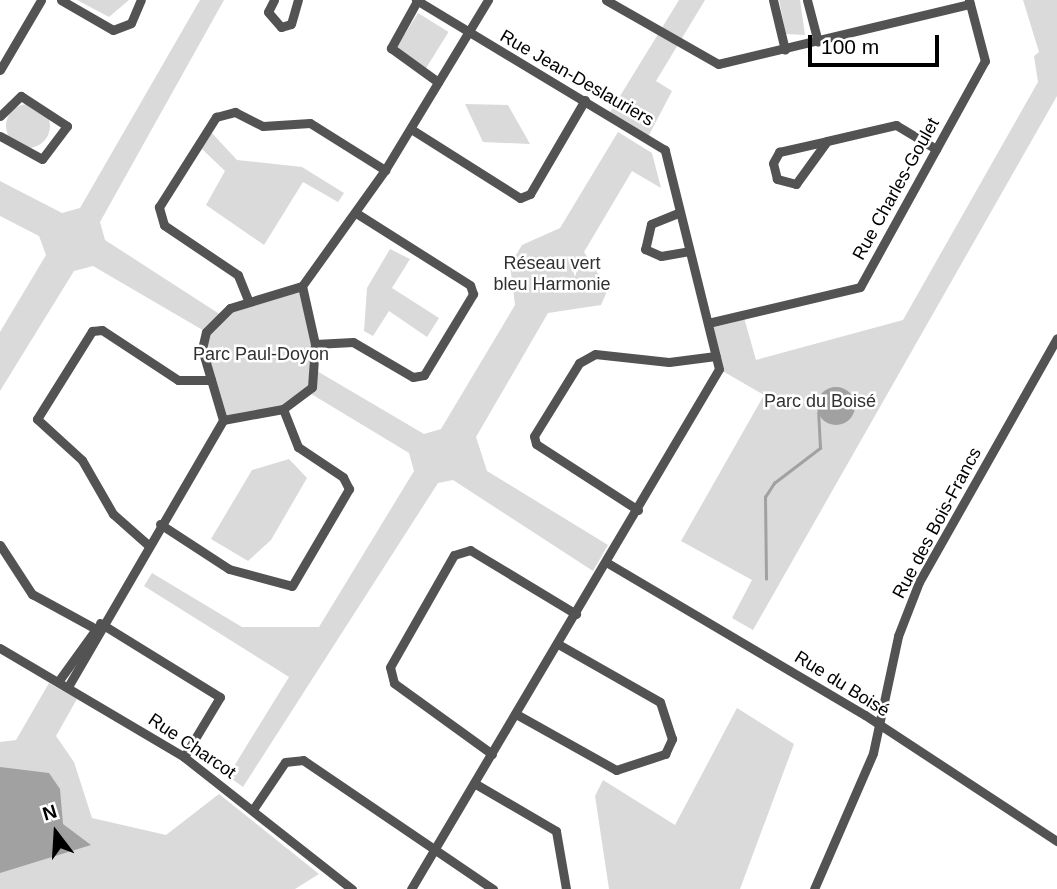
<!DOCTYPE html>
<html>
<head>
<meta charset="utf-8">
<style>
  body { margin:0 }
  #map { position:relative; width:1057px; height:889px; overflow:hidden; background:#fff; font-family:Arial,sans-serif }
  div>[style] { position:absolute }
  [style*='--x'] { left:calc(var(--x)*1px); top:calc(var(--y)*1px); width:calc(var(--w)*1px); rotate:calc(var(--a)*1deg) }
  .green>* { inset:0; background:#dadada; transform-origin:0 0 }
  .round { border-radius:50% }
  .water>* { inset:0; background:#a1a1a1 }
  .stream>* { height:2.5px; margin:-1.25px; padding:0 1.25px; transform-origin:1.25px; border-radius:1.25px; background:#a1a1a1 }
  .minor>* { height:9px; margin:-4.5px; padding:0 4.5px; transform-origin:4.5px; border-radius:4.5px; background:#535353 }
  span { translate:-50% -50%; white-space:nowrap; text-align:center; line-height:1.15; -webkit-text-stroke:5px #fff; paint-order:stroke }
  .street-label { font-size:18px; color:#000 }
  .park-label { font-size:18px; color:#313131 }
  .north { position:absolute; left:21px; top:798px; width:70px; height:70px; -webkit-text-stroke:5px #fff; paint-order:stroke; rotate:343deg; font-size:19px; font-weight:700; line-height:28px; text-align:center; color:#000 }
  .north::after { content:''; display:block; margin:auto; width:24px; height:32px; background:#000; clip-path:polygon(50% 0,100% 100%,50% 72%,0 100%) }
  .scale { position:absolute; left:808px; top:35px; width:131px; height:32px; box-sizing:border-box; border:4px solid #000; border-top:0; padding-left:9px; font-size:21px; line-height:24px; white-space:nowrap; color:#000; -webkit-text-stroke:5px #fff; paint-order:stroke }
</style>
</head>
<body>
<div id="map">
  <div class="green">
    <div style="clip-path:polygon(77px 0,129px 0,109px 17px)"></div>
    <div style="clip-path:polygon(200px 0,224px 0,100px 222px,105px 240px,221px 315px,302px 286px,317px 371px,424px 434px,441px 429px,515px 305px,510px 265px,522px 245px,560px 228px,618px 132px,652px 153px,661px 188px,632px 171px,584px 252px,608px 289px,601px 305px,548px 313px,476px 437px,487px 471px,608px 545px,593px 571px,453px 480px,438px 483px,243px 787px,228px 776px,289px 677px,144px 586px,152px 573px,242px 627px,319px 627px,414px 471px,409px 453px,308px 392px,297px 402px,223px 420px,202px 349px,206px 332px,93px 266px,74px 271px,0 391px,0 332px,46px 255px,39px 236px,0 216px,0 181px,62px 213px,80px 208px)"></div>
    <div style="clip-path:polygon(679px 0,705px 0,656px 81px,672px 91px,648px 137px,609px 114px)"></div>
    <div style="clip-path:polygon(779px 0,800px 0,805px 35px,786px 34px)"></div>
    <div style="clip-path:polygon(1023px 0,1057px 0,1057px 96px,753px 630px,732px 618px,752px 580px,681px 541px,764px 395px,719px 369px,708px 323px,743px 314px,756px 360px,903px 320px,1038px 82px,1034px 56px,1039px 52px)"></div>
    <div style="left:418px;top:13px;width:36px;height:44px;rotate:32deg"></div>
    <div style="clip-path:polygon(465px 104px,508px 105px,530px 144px,483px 142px)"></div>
    <div class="round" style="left:6px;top:104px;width:44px;height:44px"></div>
    <div style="clip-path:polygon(210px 131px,237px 160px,302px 167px,344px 193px,338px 202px,303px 182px,264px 245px,206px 205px,225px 171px,201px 148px)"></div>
    <div style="clip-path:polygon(390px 249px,410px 259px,392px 288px,439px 318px,427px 337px,389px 311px,373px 336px,364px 331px,367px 288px)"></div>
    <div style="clip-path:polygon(289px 459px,307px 478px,271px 540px,248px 561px,211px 539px,252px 470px)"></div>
    <div style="clip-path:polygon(49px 683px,77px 699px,56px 736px,74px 762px,92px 818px,166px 835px,219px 794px,319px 874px,295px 889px,0 889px,0 742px,16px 740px)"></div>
    <div style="clip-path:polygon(737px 708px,794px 744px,740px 889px,609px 889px,595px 796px,603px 780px,675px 825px)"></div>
  </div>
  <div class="water">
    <div class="round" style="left:817px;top:387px;width:38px;height:38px"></div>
    <div style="clip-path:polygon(0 767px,49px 773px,60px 789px,63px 824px,91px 845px,0 873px)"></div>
  </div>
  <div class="stream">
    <div style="--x:766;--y:579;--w:82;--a:-90.7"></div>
    <div style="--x:765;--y:497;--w:17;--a:-57"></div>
    <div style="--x:774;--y:483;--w:58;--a:-37.3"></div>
    <div style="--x:820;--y:448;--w:35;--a:-93"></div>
  </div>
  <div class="minor">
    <div style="--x:61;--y:0;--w:60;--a:30"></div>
    <div style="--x:113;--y:30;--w:19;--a:-21"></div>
    <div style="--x:131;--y:23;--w:25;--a:-67"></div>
    <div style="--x:274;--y:0;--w:13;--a:117"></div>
    <div style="--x:268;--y:12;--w:20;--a:49"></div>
    <div style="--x:281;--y:27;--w:10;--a:-17"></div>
    <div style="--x:291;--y:24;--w:25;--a:-74"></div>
    <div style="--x:606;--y:0;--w:129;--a:29.7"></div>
    <div style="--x:718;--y:64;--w:259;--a:-13.4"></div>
    <div style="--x:773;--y:0;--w:51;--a:76.5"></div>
    <div style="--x:807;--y:0;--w:43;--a:75.3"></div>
    <div style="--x:417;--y:1;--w:54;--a:119"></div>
    <div style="--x:391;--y:48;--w:58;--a:35.9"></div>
    <div style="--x:0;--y:70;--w:81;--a:-59.6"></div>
    <div style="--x:0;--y:116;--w:29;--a:-44"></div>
    <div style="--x:21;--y:96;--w:55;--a:33.1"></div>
    <div style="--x:67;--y:126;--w:41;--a:127.1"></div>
    <div style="--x:42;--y:159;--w:48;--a:-151.3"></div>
    <div style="--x:411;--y:129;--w:129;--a:32.3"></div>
    <div style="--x:520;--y:198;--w:11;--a:-22"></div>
    <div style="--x:530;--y:194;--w:109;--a:-59.7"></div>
    <div style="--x:827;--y:141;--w:53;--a:125.8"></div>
    <div style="--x:796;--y:184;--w:20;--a:-165"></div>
    <div style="--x:777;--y:179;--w:16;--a:-104"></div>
    <div style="--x:773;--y:163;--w:13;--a:-61"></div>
    <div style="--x:779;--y:152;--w:49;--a:-12.9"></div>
    <div style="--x:827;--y:141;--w:71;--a:-13.1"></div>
    <div style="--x:896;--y:125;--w:47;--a:31"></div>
    <div style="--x:678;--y:213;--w:29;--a:158"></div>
    <div style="--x:651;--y:224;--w:26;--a:103"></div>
    <div style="--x:645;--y:249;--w:17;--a:24"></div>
    <div style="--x:661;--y:256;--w:27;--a:-10"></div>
    <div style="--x:248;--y:300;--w:27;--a:-112"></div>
    <div style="--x:238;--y:275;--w:89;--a:-146"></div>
    <div style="--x:164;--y:225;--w:19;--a:-106"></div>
    <div style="--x:159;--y:207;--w:107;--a:-57.7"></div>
    <div style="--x:216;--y:117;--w:20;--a:-15"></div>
    <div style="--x:235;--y:112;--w:31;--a:27"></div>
    <div style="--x:263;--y:126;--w:47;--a:-3.7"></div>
    <div style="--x:310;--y:123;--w:89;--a:32.1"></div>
    <div style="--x:708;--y:323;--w:156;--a:-13.3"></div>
    <div style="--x:860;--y:287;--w:258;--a:-61.1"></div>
    <div style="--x:985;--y:61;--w:63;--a:-104.7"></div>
    <div style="--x:315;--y:344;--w:38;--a:-3"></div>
    <div style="--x:353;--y:342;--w:69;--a:30.3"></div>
    <div style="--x:413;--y:377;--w:11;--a:-10"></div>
    <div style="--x:424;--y:375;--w:95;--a:-58.8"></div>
    <div style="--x:473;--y:294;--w:9;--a:-108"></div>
    <div style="--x:470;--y:285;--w:135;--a:-147.7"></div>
    <div style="--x:223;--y:420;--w:61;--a:-10.4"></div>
    <div style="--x:283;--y:409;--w:36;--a:-37"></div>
    <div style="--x:312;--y:387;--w:43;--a:-86"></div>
    <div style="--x:315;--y:344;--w:59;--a:-102.6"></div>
    <div style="--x:638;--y:510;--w:121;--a:-147.1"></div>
    <div style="--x:536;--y:444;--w:8;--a:-104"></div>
    <div style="--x:534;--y:436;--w:86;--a:-58.3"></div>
    <div style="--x:579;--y:363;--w:18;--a:-29"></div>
    <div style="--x:595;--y:354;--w:74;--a:6.2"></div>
    <div style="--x:669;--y:362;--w:47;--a:-7.3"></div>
    <div style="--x:160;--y:524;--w:82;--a:33.1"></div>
    <div style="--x:229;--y:569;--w:65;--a:15.1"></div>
    <div style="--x:292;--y:586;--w:113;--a:-59.6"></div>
    <div style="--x:349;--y:489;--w:13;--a:-117"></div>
    <div style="--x:343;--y:477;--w:54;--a:-146.3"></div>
    <div style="--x:298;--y:447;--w:41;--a:-111.5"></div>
    <div style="--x:147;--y:544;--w:45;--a:-138.6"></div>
    <div style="--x:113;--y:514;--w:62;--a:-119.9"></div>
    <div style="--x:82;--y:460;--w:61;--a:-137.7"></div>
    <div style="--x:37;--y:419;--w:104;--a:-58"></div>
    <div style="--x:92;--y:331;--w:10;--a:-6"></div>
    <div style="--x:102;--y:330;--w:91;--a:33.3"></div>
    <div style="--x:178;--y:380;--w:33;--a:0"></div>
    <div style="--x:0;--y:545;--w:59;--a:56.9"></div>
    <div style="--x:32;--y:594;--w:73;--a:28.7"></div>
    <div style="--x:606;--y:562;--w:301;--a:30.6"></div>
    <div style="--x:865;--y:715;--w:230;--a:33.3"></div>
    <div style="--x:100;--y:623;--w:141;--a:31.7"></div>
    <div style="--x:220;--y:697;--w:70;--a:121"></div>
    <div style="--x:0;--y:648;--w:214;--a:30.6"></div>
    <div style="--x:184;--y:757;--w:214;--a:38.2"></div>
    <div style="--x:60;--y:679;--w:62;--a:-54.2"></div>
    <div style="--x:69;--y:685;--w:306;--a:-59.8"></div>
    <div style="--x:223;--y:420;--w:74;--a:-106.5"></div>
    <div style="--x:202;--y:349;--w:17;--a:-77"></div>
    <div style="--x:206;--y:332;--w:34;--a:-45"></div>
    <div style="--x:230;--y:308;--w:75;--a:-17"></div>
    <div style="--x:302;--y:286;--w:143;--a:-54.4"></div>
    <div style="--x:385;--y:170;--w:199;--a:-58.8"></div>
    <div style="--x:516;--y:714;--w:115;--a:29.2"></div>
    <div style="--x:616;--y:770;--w:52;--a:-18.1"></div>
    <div style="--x:665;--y:754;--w:17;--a:-65"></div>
    <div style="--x:672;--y:739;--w:39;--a:-108"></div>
    <div style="--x:660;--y:702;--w:117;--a:-150.4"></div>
    <div style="--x:492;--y:754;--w:121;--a:-144.1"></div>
    <div style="--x:394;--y:683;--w:16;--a:-104"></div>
    <div style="--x:390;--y:667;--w:129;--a:-60.3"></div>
    <div style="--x:454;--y:555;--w:17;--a:-17"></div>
    <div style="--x:470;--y:550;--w:124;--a:31.1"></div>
    <div style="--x:474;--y:783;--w:95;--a:30.3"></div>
    <div style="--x:556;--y:831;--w:59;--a:80.2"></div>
    <div style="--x:254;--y:808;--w:55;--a:-56"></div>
    <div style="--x:285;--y:762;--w:18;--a:-6"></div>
    <div style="--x:303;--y:760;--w:230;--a:34.2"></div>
    <div style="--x:411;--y:889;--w:604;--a:-59.36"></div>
    <div style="--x:719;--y:369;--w:226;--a:-103.9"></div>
    <div style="--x:665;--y:150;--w:291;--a:-148.9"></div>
    <div style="--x:814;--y:889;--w:148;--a:-66.5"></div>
    <div style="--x:873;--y:753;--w:120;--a:-77.9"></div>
    <div style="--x:898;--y:636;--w:58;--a:-68.7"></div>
    <div style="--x:919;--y:582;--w:280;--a:-60.5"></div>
  </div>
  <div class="street-label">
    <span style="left:577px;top:78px;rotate:30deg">Rue Jean-Deslauriers</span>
    <span style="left:896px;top:189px;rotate:-61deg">Rue Charles-Goulet</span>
    <span style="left:937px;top:523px;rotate:-62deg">Rue des Bois-Francs</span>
    <span style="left:842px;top:684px;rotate:32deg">Rue du Boisé</span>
    <span style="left:192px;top:746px;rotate:34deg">Rue Charcot</span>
  </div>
  <div class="park-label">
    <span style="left:552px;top:274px">Réseau vert<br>bleu Harmonie</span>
    <span style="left:261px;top:354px">Parc Paul-Doyon</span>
    <span style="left:820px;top:401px">Parc du Boisé</span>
  </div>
  <div class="north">N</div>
  <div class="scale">100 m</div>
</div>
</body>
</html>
